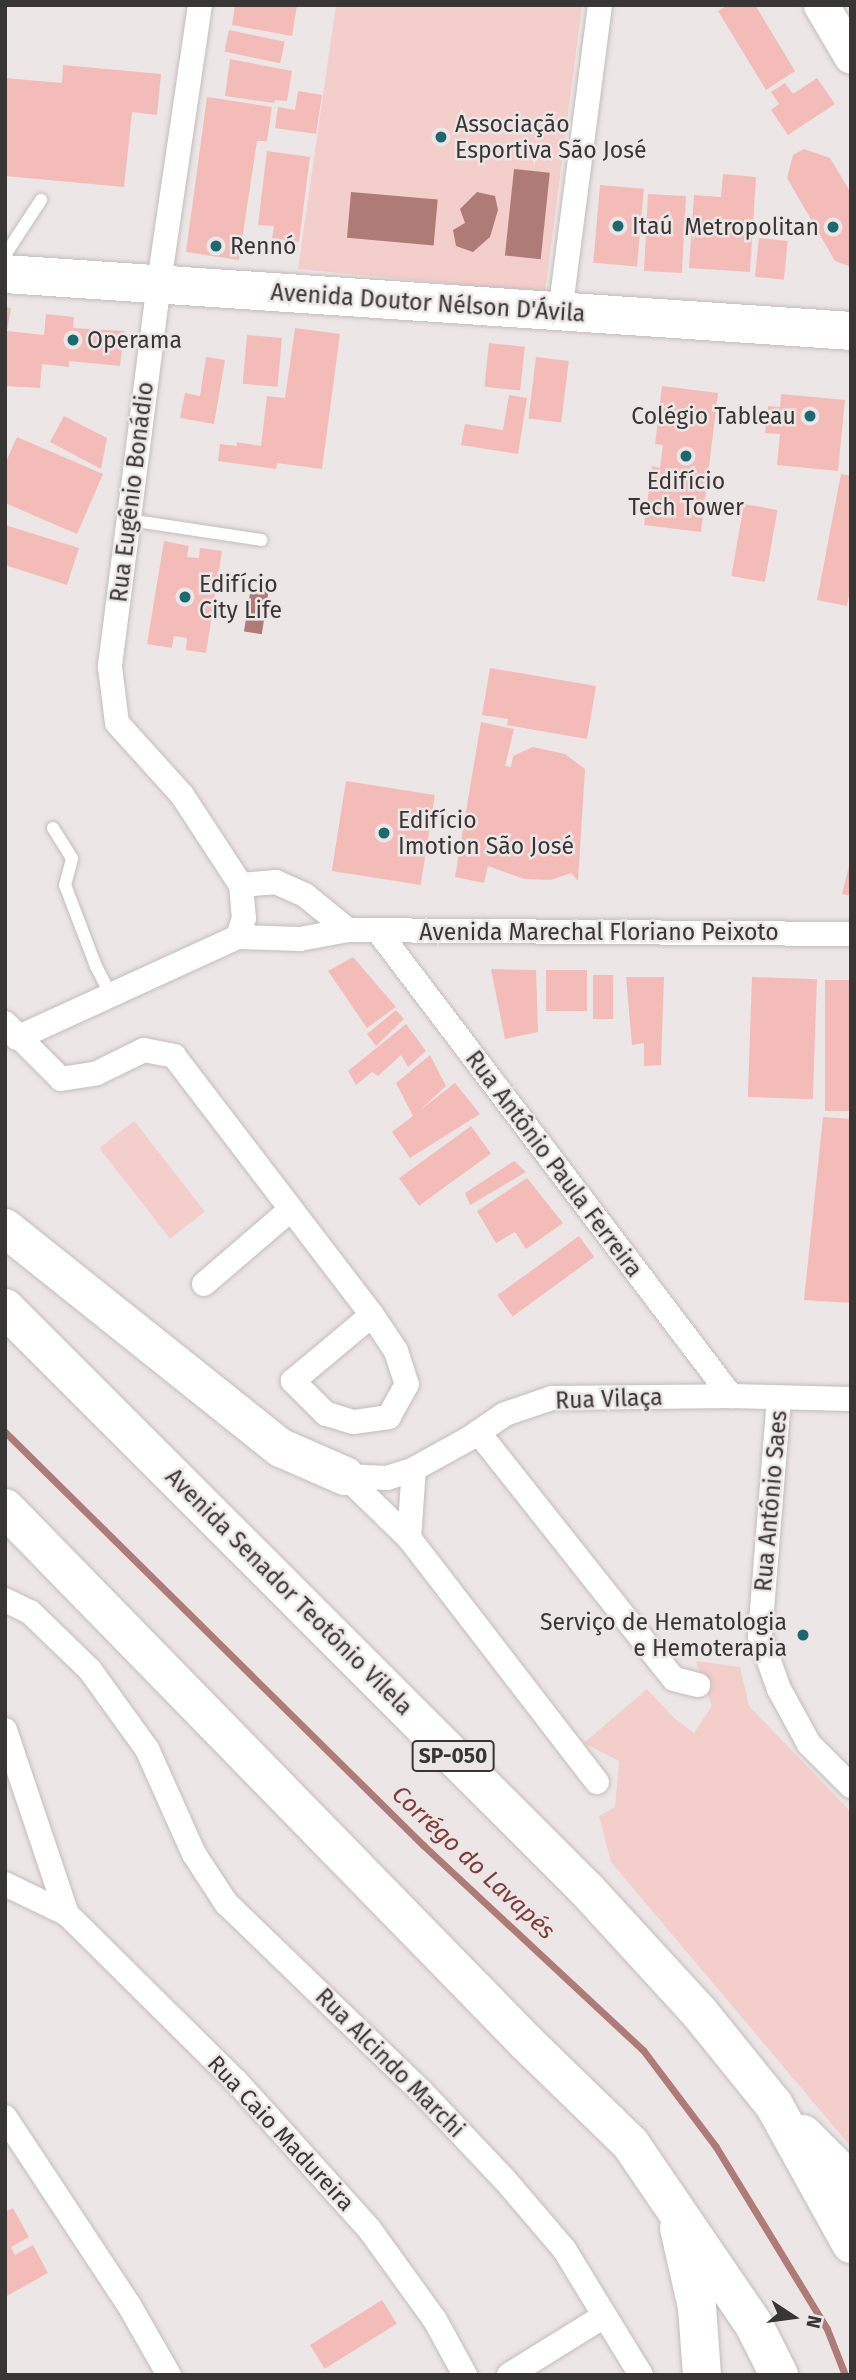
<!DOCTYPE html>
<html>
<head>
<meta charset="utf-8">
<style>
  body { margin:0 }
  #map { position:relative; width:856px; height:2380px; overflow:hidden; background:#ede6e6; font-family:"Fira Sans",sans-serif }
  div>[style] { position:absolute }
  [style*='--x'] { left:calc(var(--x)*1px); top:calc(var(--y)*1px); width:calc(var(--w)*1px); rotate:calc(var(--a)*1deg) }
  .green>* { inset:0; background:#f3cecb; transform-origin:0 0 }
  .water>* { inset:0; background:#af7b77; transform-origin:0 0 }
  .stream>* { height:7px; margin:-3.5px; padding:0 3.5px; transform-origin:3.5px; border-radius:3.5px; background:#af7b77 }
  .building>* { inset:0; background:#f4bcb8; transform-origin:0 0 }
  .roads { filter:drop-shadow(0 0 2px #c2bcbb) drop-shadow(0 0 2px #c2bcbb) }
  .service>* { height:12px; margin:-6px; padding:0 6px; transform-origin:6px; border-radius:6px; background:#fff }
  .minor>* { height:24px; margin:-12px; padding:0 12px; transform-origin:12px; border-radius:12px; background:#fff }
  .secondary>* { height:35px; margin:-17.5px; padding:0 17.5px; transform-origin:17.5px; border-radius:17.5px; background:#fff }
  .primary>* { height:38px; margin:-19px; padding:0 19px; transform-origin:19px; border-radius:19px; background:#fff }
  .trunk>* { height:38px; margin:-19px; padding:0 19px; transform-origin:19px; border-radius:19px; background:#fff }
  .dots>* { width:19px; height:19px; translate:-50% -50%; box-sizing:border-box; border:4px solid #ede6e6; border-radius:50% }
  span { translate:-50% -50%; white-space:nowrap; text-align:center; line-height:1.15; -webkit-text-stroke:5px #ede6e6; paint-order:stroke }
  .shield-label span { padding:2px 5px; background:#ede6e6; border:2px solid; border-radius:5px; -webkit-text-stroke-width:0 }
  .shield-label { font-size:21px; color:#383535; font-weight:700 }
  .poi-label { font-size:23px; color:#383535 }
  .left { translate:0 -50%; text-align:left }
  .right { translate:-100% -50%; text-align:right }
  .street-label { font-size:23px; color:#383535 }
  .water-label { font-size:24px; color:#7f3a38; font-style:italic }
  .frame { position:absolute; inset:0; border:7px solid #383535; pointer-events:none }
  .north { position:absolute; left:758px; top:2282px; width:70px; height:70px; -webkit-text-stroke:5px #ede6e6; paint-order:stroke; rotate:103deg; font-size:19px; font-weight:700; line-height:28px; text-align:center; color:#383535 }
  .north::after { content:''; display:block; margin:auto; width:24px; height:32px; background:#383535; clip-path:polygon(50% 0,100% 100%,50% 72%,0 100%) }
</style>
</head>
<body>
<div id="map">
  <div class="green">
    <div style="clip-path:polygon(336px 5px,582px 5px,545px 293px,298px 269px)"></div>
    <div style="left:134px;top:1121px;width:115px;height:44px;rotate:52deg"></div>
    <div style="clip-path:polygon(696px 1661px,740px 1667px,749px 1706px,851px 1812px,851px 2147px,611px 1862px,599px 1816px,615px 1807px,619px 1761px,584px 1743px,647px 1689px,675px 1719px,694px 1733px,712px 1706px)"></div>
  </div>
  <div class="water">
    <div style="left:514px;top:169px;width:36px;height:87px;rotate:6deg"></div>
    <div style="left:351px;top:192px;width:87px;height:46px;rotate:5deg"></div>
    <div style="clip-path:polygon(477px 192px,495px 196px,498px 210px,490px 237px,473px 252px,456px 246px,453px 230px,465px 223px,460px 209px)"></div>
    <div style="left:251px;top:587px;width:18px;height:45px;rotate:9deg"></div>
  </div>
  <div class="stream">
    <div style="--x:5;--y:1432;--w:588;--a:44.66"></div>
    <div style="--x:423;--y:1845;--w:301;--a:43"></div>
    <div style="--x:643;--y:2050;--w:121;--a:53"></div>
    <div style="--x:716;--y:2147;--w:213;--a:58.6"></div>
    <div style="--x:827;--y:2329;--w:49;--a:68.6"></div>
  </div>
  <div class="building">
    <div style="clip-path:polygon(235px 5px,297px 5px,292px 36px,232px 25px)"></div>
    <div style="clip-path:polygon(728px 5px,755px 5px,795px 71px,766px 90px,718px 11px)"></div>
    <div style="left:229px;top:30px;width:57px;height:22px;rotate:12deg"></div>
    <div style="clip-path:polygon(230px 59px,292px 71px,287px 101px,275px 100px,274px 103px,225px 96px)"></div>
    <div style="clip-path:polygon(63px 65px,161px 74px,157px 115px,132px 112px,124px 187px,5px 176px,5px 78px,62px 83px)"></div>
    <div style="clip-path:polygon(817px 78px,835px 104px,788px 135px,771px 110px,779px 104px,771px 92px,785px 83px,793px 94px)"></div>
    <div style="clip-path:polygon(298px 91px,322px 95px,316px 134px,275px 128px,278px 107px,295px 110px)"></div>
    <div style="clip-path:polygon(207px 97px,272px 107px,267px 141px,257px 141px,239px 260px,186px 252px)"></div>
    <div style="clip-path:polygon(804px 149px,830px 158px,851px 193px,851px 267px,835px 261px,787px 178px,793px 155px)"></div>
    <div style="clip-path:polygon(267px 151px,310px 157px,299px 242px,272px 238px,274px 226px,258px 225px)"></div>
    <div style="clip-path:polygon(723px 174px,756px 177px,750px 272px,689px 268px,694px 195px,721px 197px)"></div>
    <div style="left:600px;top:185px;width:44px;height:78px;rotate:5deg"></div>
    <div style="left:648px;top:194px;width:38px;height:77px;rotate:3deg"></div>
    <div style="left:759px;top:238px;width:29px;height:39px;rotate:6deg"></div>
    <div style="clip-path:polygon(5px 307px,11px 308px,7px 331px,44px 335px,46px 314px,74px 317px,73px 328px,124px 331px,120px 366px,69px 361px,69px 367px,42px 364px,40px 388px,5px 386px)"></div>
    <div style="clip-path:polygon(295px 328px,340px 334px,322px 469px,277px 463px,276px 469px,218px 461px,220px 444px,237px 446px,237px 442px,261px 446px,267px 396px,285px 398px)"></div>
    <div style="left:247px;top:335px;width:35px;height:49px;rotate:5deg"></div>
    <div style="left:489px;top:343px;width:36px;height:44px;rotate:6deg"></div>
    <div style="clip-path:polygon(206px 357px,225px 360px,214px 424px,180px 418px,185px 393px,200px 396px)"></div>
    <div style="left:536px;top:357px;width:33px;height:62px;rotate:7deg"></div>
    <div style="clip-path:polygon(662px 386px,718px 393px,701px 532px,644px 525px,652px 466px,660px 468px,663px 445px,655px 444px)"></div>
    <div style="clip-path:polygon(781px 394px,845px 400px,838px 471px,777px 465px,780px 434px,765px 433px,768px 406px,780px 407px)"></div>
    <div style="clip-path:polygon(509px 395px,527px 398px,518px 454px,461px 445px,465px 424px,503px 430px)"></div>
    <div style="clip-path:polygon(64px 416px,107px 438px,101px 469px,50px 442px)"></div>
    <div style="clip-path:polygon(17px 437px,103px 474px,77px 534px,5px 503px,5px 464px)"></div>
    <div style="clip-path:polygon(841px 474px,851px 476px,851px 584px,847px 606px,817px 600px)"></div>
    <div style="left:744px;top:504px;width:34px;height:73px;rotate:10deg"></div>
    <div style="clip-path:polygon(5px 525px,79px 548px,67px 585px,5px 565px)"></div>
    <div style="clip-path:polygon(164px 541px,189px 546px,187px 557px,199px 558px,200px 548px,222px 551px,206px 653px,186px 650px,187px 638px,174px 636px,172px 648px,147px 644px)"></div>
    <div style="clip-path:polygon(490px 668px,596px 686px,587px 739px,507px 725px,508px 719px,482px 715px)"></div>
    <div style="clip-path:polygon(481px 722px,514px 729px,505px 766px,511px 767px,513px 756px,533px 747px,565px 754px,585px 769px,578px 881px,571px 873px,551px 880px,524px 879px,488px 866px,484px 883px,455px 877px)"></div>
    <div style="left:346px;top:781px;width:90px;height:91px;rotate:9deg"></div>
    <div style="clip-path:polygon(850px 862px,851px 862px,851px 896px,842px 894px)"></div>
    <div style="clip-path:polygon(353px 957px,396px 1007px,367px 1028px,328px 971px)"></div>
    <div style="clip-path:polygon(491px 969px,536px 970px,538px 1032px,505px 1039px)"></div>
    <div style="left:587px;top:970px;width:41px;height:41px;rotate:90deg"></div>
    <div style="left:593px;top:975px;width:20px;height:44px"></div>
    <div style="clip-path:polygon(626px 977px,664px 977px,661px 1065px,644px 1066px,644px 1043px,632px 1045px)"></div>
    <div style="left:752px;top:977px;width:65px;height:120px;rotate:2deg"></div>
    <div style="left:851px;top:980px;width:131px;height:26px;rotate:90deg"></div>
    <div style="clip-path:polygon(396px 1010px,404px 1019px,376px 1046px,367px 1034px)"></div>
    <div style="clip-path:polygon(406px 1024px,426px 1051px,408px 1067px,401px 1055px,378px 1076px,372px 1072px,356px 1085px,348px 1071px)"></div>
    <div style="clip-path:polygon(430px 1055px,446px 1086px,419px 1111px,455px 1083px,480px 1114px,410px 1158px,392px 1132px,413px 1116px,396px 1083px)"></div>
    <div style="clip-path:polygon(823px 1117px,851px 1119px,851px 1303px,804px 1300px)"></div>
    <div style="left:471px;top:1126px;width:34px;height:89px;rotate:54deg"></div>
    <div style="clip-path:polygon(514px 1161px,526px 1172px,470px 1205px,465px 1193px)"></div>
    <div style="clip-path:polygon(527px 1178px,563px 1223px,526px 1249px,515px 1232px,496px 1243px,477px 1211px)"></div>
    <div style="left:579px;top:1236px;width:26px;height:101px;rotate:54deg"></div>
    <div style="clip-path:polygon(13px 2208px,29px 2237px,11px 2247px,15px 2255px,33px 2245px,48px 2273px,5px 2297px,5px 2212px)"></div>
    <div style="left:382px;top:2300px;width:28px;height:85px;rotate:58deg"></div>
  </div>
  <div class="roads">
    <div class="service">
      <div style="--x:5;--y:255;--w:66;--a:-56.8"></div>
      <div style="--x:129;--y:520;--w:134;--a:8.6"></div>
      <div style="--x:53;--y:828;--w:36;--a:58"></div>
      <div style="--x:72;--y:859;--w:27;--a:105"></div>
      <div style="--x:65;--y:885;--w:87;--a:69.1"></div>
      <div style="--x:96;--y:966;--w:33;--a:63"></div>
    </div>
    <div class="minor">
      <div style="--x:200;--y:5;--w:281;--a:98.4"></div>
      <div style="--x:159;--y:283;--w:387;--a:97.3"></div>
      <div style="--x:110;--y:667;--w:56;--a:82.9"></div>
      <div style="--x:117;--y:723;--w:97;--a:47.9"></div>
      <div style="--x:182;--y:795;--w:108;--a:56.8"></div>
      <div style="--x:241;--y:885;--w:33;--a:85"></div>
      <div style="--x:244;--y:918;--w:20;--a:108"></div>
      <div style="--x:560;--y:313;--w:311;--a:-82.6"></div>
      <div style="--x:348;--y:930;--w:503;--a:0.46"></div>
      <div style="--x:378;--y:931;--w:584;--a:52.8"></div>
      <div style="--x:5;--y:1023;--w:79;--a:45"></div>
      <div style="--x:61;--y:1079;--w:36;--a:-9"></div>
      <div style="--x:97;--y:1073;--w:52;--a:-26.1"></div>
      <div style="--x:144;--y:1050;--w:31;--a:11"></div>
      <div style="--x:174;--y:1056;--w:326;--a:52.6"></div>
      <div style="--x:372;--y:1315;--w:43;--a:56.3"></div>
      <div style="--x:396;--y:1351;--w:35;--a:72"></div>
      <div style="--x:407;--y:1384;--w:38;--a:119"></div>
      <div style="--x:389;--y:1417;--w:36;--a:172"></div>
      <div style="--x:353;--y:1422;--w:28;--a:-163"></div>
      <div style="--x:326;--y:1414;--w:47;--a:-135"></div>
      <div style="--x:293;--y:1381;--w:103;--a:-39.9"></div>
      <div style="--x:17;--y:1038;--w:243;--a:-24.6"></div>
      <div style="--x:238;--y:937;--w:62;--a:1.8"></div>
      <div style="--x:300;--y:939;--w:49;--a:-10.6"></div>
      <div style="--x:348;--y:930;--w:55;--a:-140.9"></div>
      <div style="--x:305;--y:895;--w:32;--a:-156"></div>
      <div style="--x:276;--y:882;--w:35;--a:175"></div>
      <div style="--x:204;--y:1284;--w:113;--a:-40.7"></div>
      <div style="--x:779;--y:1398;--w:239;--a:94.6"></div>
      <div style="--x:760;--y:1636;--w:56;--a:70.3"></div>
      <div style="--x:779;--y:1689;--w:63;--a:61.4"></div>
      <div style="--x:809;--y:1744;--w:59;--a:45"></div>
      <div style="--x:478;--y:1432;--w:315;--a:51.6"></div>
      <div style="--x:674;--y:1679;--w:25;--a:14"></div>
      <div style="--x:345;--y:1476;--w:42;--a:2.7"></div>
      <div style="--x:387;--y:1478;--w:28;--a:-18"></div>
      <div style="--x:414;--y:1469;--w:64;--a:-29"></div>
      <div style="--x:470;--y:1438;--w:42;--a:-34.4"></div>
      <div style="--x:505;--y:1414;--w:50;--a:-18.8"></div>
      <div style="--x:552;--y:1398;--w:179;--a:-0.6"></div>
      <div style="--x:731;--y:1396;--w:120;--a:1.4"></div>
      <div style="--x:345;--y:1476;--w:89;--a:44.1"></div>
      <div style="--x:409;--y:1538;--w:308;--a:52.4"></div>
      <div style="--x:409;--y:1538;--w:69;--a:-85.9"></div>
      <div style="--x:5;--y:1600;--w:28;--a:26"></div>
      <div style="--x:30;--y:1612;--w:83;--a:44"></div>
      <div style="--x:90;--y:1670;--w:97;--a:54.2"></div>
      <div style="--x:147;--y:1749;--w:115;--a:65.9"></div>
      <div style="--x:194;--y:1854;--w:59;--a:56.9"></div>
      <div style="--x:226;--y:1903;--w:271;--a:44"></div>
      <div style="--x:421;--y:2091;--w:122;--a:46.7"></div>
      <div style="--x:505;--y:2180;--w:91;--a:49.5"></div>
      <div style="--x:564;--y:2249;--w:148;--a:58.6"></div>
      <div style="--x:5;--y:1730;--w:194;--a:71.4"></div>
      <div style="--x:67;--y:1914;--w:238;--a:44.7"></div>
      <div style="--x:236;--y:2081;--w:200;--a:48"></div>
      <div style="--x:370;--y:2230;--w:111;--a:54.2"></div>
      <div style="--x:435;--y:2320;--w:63;--a:61.4"></div>
      <div style="--x:5;--y:1884;--w:69;--a:25.8"></div>
      <div style="--x:5;--y:2117;--w:225;--a:56.6"></div>
      <div style="--x:129;--y:2305;--w:81;--a:60.3"></div>
      <div style="--x:509;--y:2375;--w:112;--a:-31.8"></div>
    </div>
    <div class="secondary">
      <div style="--x:821;--y:5;--w:59;--a:59.5"></div>
    </div>
    <div class="primary">
      <div style="--x:5;--y:274;--w:848;--a:3.85"></div>
    </div>
    <div class="trunk">
      <div style="--x:5;--y:1228;--w:353;--a:38.6"></div>
      <div style="--x:281;--y:1448;--w:70;--a:23.6"></div>
      <div style="--x:5;--y:1308;--w:824;--a:45"></div>
      <div style="--x:588;--y:1891;--w:164;--a:47.5"></div>
      <div style="--x:699;--y:2012;--w:119;--a:51.1"></div>
      <div style="--x:774;--y:2105;--w:159;--a:61"></div>
      <div style="--x:5;--y:1508;--w:746;--a:45.71"></div>
      <div style="--x:526;--y:2042;--w:145;--a:44.2"></div>
      <div style="--x:630;--y:2143;--w:220;--a:55.7"></div>
      <div style="--x:754;--y:2325;--w:56;--a:63.4"></div>
      <div style="--x:803;--y:2134;--w:68;--a:45"></div>
      <div style="--x:679;--y:2228;--w:81;--a:77.2"></div>
      <div style="--x:697;--y:2307;--w:68;--a:85.8"></div>
    </div>
  </div>
  <div class="dots">
    <div style="left:441px;top:137px;background:#1c696f"></div>
    <div style="left:618px;top:226px;background:#1c696f"></div>
    <div style="left:833px;top:227px;background:#1c696f"></div>
    <div style="left:216px;top:246px;background:#1c696f"></div>
    <div style="left:73px;top:340px;background:#1c696f"></div>
    <div style="left:810px;top:416px;background:#1c696f"></div>
    <div style="left:686px;top:456px;background:#1c696f"></div>
    <div style="left:185px;top:597px;background:#1c696f"></div>
    <div style="left:384px;top:833px;background:#1c696f"></div>
    <div style="left:803px;top:1635px;background:#1c696f"></div>
  </div>
  <div class="shield-label">
    <span style="left:453px;top:1756px">SP-050</span>
  </div>
  <div class="poi-label">
    <span class="left" style="left:455px;top:137px">Associação<br>Esportiva São José</span>
    <span class="left" style="left:632px;top:226px">Itaú</span>
    <span class="right" style="left:819px;top:227px">Metropolitan</span>
    <span class="left" style="left:230px;top:246px">Rennó</span>
    <span class="left" style="left:87px;top:340px">Operama</span>
    <span class="right" style="left:796px;top:416px">Colégio Tableau</span>
    <span style="left:686px;top:494px">Edifício<br>Tech Tower</span>
    <span class="left" style="left:199px;top:597px">Edifício<br>City Life</span>
    <span class="left" style="left:398px;top:833px">Edifício<br>Imotion São José</span>
    <span class="right" style="left:787px;top:1635px">Serviço de Hematologia<br>e Hemoterapia</span>
  </div>
  <div class="street-label">
    <span style="left:428px;top:303px;rotate:4deg">Avenida Doutor Nélson D'Ávila</span>
    <span style="left:132px;top:492px;rotate:-83deg">Rua Eugênio Bonádio</span>
    <span style="left:599px;top:932px">Avenida Marechal Floriano Peixoto</span>
    <span style="left:554px;top:1164px;rotate:53deg">Rua Antônio Paula Ferreira</span>
    <span style="left:609px;top:1399px;rotate:-2deg">Rua Vilaça</span>
    <span style="left:771px;top:1501px;rotate:-85deg">Rua Antônio Saes</span>
    <span style="left:289px;top:1592px;rotate:45deg">Avenida Senador Teotônio Vilela</span>
    <span style="left:390px;top:2063px;rotate:45deg">Rua Alcindo Marchi</span>
    <span style="left:281px;top:2133px;rotate:47deg">Rua Caio Madureira</span>
  </div>
  <div class="water-label">
    <span style="left:473px;top:1863px;rotate:43deg">Corrégo do Lavapés</span>
  </div>
  <div class="frame"></div>
  <div class="north">N</div>
</div>
</body>
</html>
